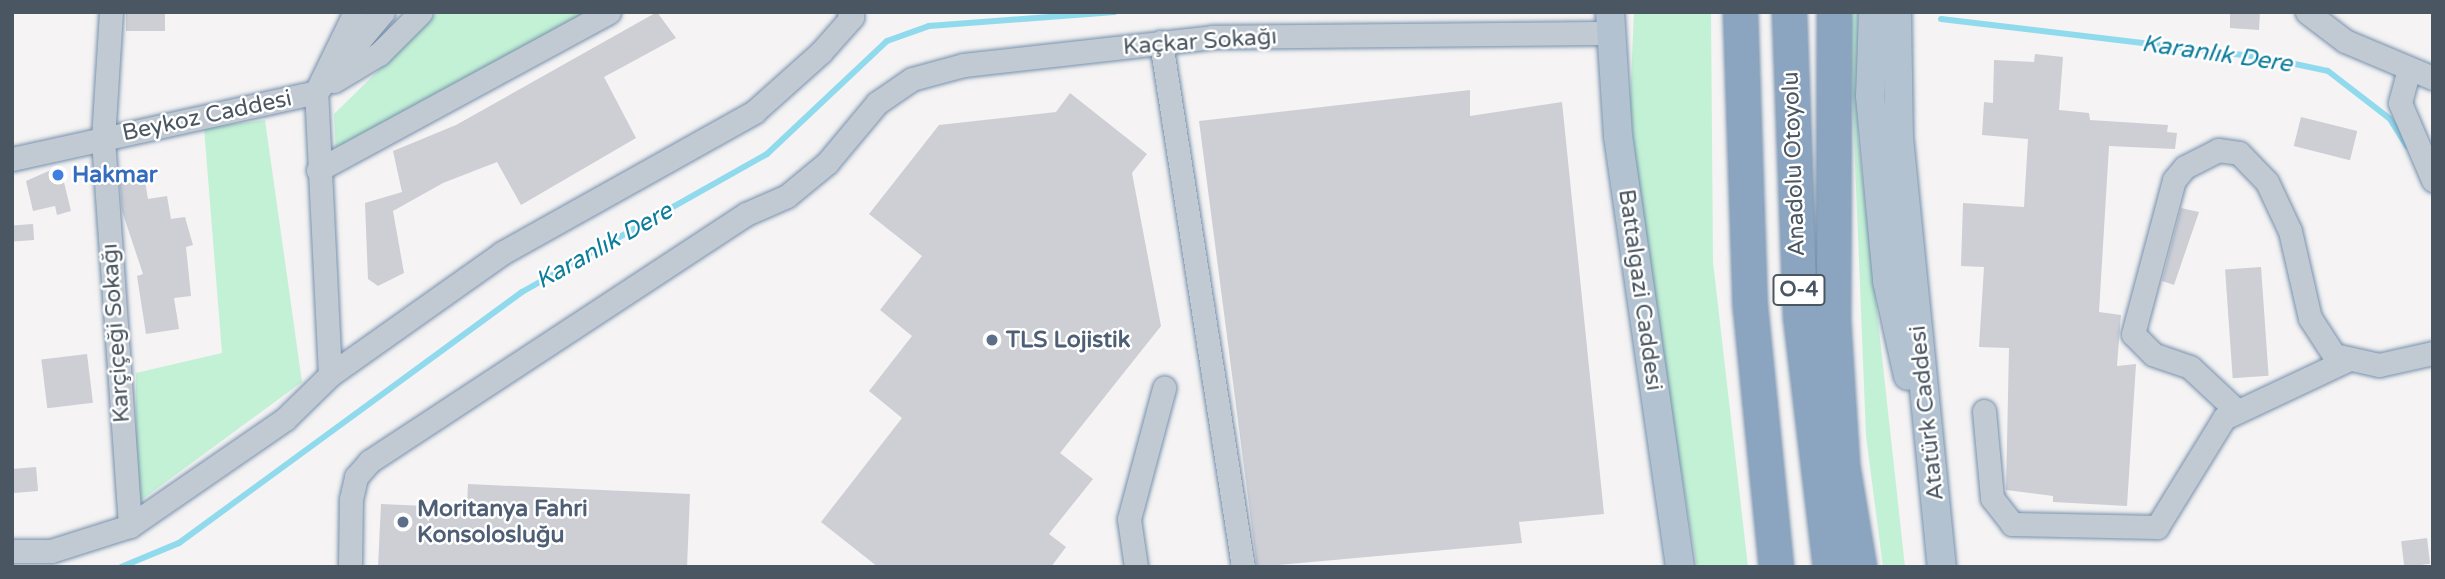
<!DOCTYPE html>
<html>
<head>
<meta charset="utf-8">
<style>
  body { margin:0 }
  #map { position:relative; width:2445px; height:579px; overflow:hidden; background:#f5f3f3; font-family:"Varela Round",sans-serif }
  div>[style] { position:absolute }
  [style*='--x'] { left:calc(var(--x)*1px); top:calc(var(--y)*1px); width:calc(var(--w)*1px); rotate:calc(var(--a)*1deg) }
  .green>* { inset:0; background:#c3f1d5 }
  .stream>* { height:6px; margin:-3px; padding:0 3px; transform-origin:3px; border-radius:3px; background:#90daee }
  .building>* { inset:0; background:#cdcfd5; transform-origin:0 0 }
  .roads { filter:drop-shadow(0 0 2px #7690ad) drop-shadow(0 0 2px #7690ad) }
  .minor>* { height:23px; margin:-11.5px; padding:0 11.5px; transform-origin:11.5px; border-radius:11.5px; background:#c1cad2 }
  .major>* { height:28px; margin:-14px; padding:0 14px; transform-origin:14px; border-radius:14px; background:#b3c2d1 }
  .highway>* { height:33px; margin:-16.5px; padding:0 16.5px; transform-origin:16.5px; border-radius:16.5px; background:#8ba5c1 }
  .dots>* { width:19px; height:19px; translate:-50% -50%; box-sizing:border-box; border:4px solid #fff; border-radius:50% }
  span { translate:-50% -50%; white-space:nowrap; text-align:center; line-height:1.15; -webkit-text-stroke:5px #fff; paint-order:stroke }
  .shield-label span { padding:2px 5px; background:#fff; border:2px solid; border-radius:5px; -webkit-text-stroke-width:0 }
  .shield-label { font-size:21px; color:#4a5661; font-weight:700 }
  .street-label { font-size:23px; color:#4a5661 }
  .shop-label { font-size:23px; color:#366cbe; font-weight:700 }
  .left { translate:0 -50%; text-align:left }
  .service-label { font-size:23px; color:#4e5e75; font-weight:700 }
  .water-label { font-size:24px; color:#0c7c9b; font-style:italic }
  .frame { position:absolute; inset:0; border:14px solid #4a5661; pointer-events:none }
</style>
</head>
<body>
<div id="map">
  <div class="green">
    <div style="clip-path:polygon(438px 12px,591px 12px,336px 155px,334px 114px)"></div>
    <div style="clip-path:polygon(1634px 12px,1711px 12px,1713px 262px,1748px 567px,1697px 567px,1644px 251px,1630px 103px)"></div>
    <div style="clip-path:polygon(1849px 12px,1858px 12px,1858px 137px,1905px 567px,1883px 567px,1866px 436px)"></div>
    <div style="clip-path:polygon(265px 120px,302px 382px,136px 504px,136px 373px,222px 353px,204px 128px)"></div>
  </div>
  <div class="stream">
    <div style="--x:1941;--y:19;--w:323;--a:6.8"></div>
    <div style="--x:2262;--y:57;--w:67;--a:12"></div>
    <div style="--x:2328;--y:71;--w:78;--a:37.7"></div>
    <div style="--x:2390;--y:119;--w:32;--a:58"></div>
    <div style="--x:121;--y:567;--w:63;--a:-22.5"></div>
    <div style="--x:179;--y:543;--w:425;--a:-36.2"></div>
    <div style="--x:522;--y:292;--w:281;--a:-29.4"></div>
    <div style="--x:767;--y:154;--w:165;--a:-43.3"></div>
    <div style="--x:887;--y:41;--w:45;--a:-19.7"></div>
    <div style="--x:929;--y:26;--w:186;--a:-4.3"></div>
  </div>
  <div class="building">
    <div style="left:126px;top:12px;width:39px;height:19px"></div>
    <div style="clip-path:polygon(657px 12px,676px 38px,604px 77px,636px 138px,521px 205px,497px 162px,443px 183px,393px 211px,404px 273px,378px 286px,368px 279px,365px 203px,402px 192px,393px 151px,456px 125px)"></div>
    <div style="clip-path:polygon(2230px 12px,2260px 12px,2259px 30px,2230px 28px)"></div>
    <div style="clip-path:polygon(2035px 54px,2063px 57px,2059px 110px,2089px 113px,2090px 120px,2168px 125px,2167px 132px,2177px 133px,2175px 149px,2109px 146px,2099px 312px,2121px 315px,2117px 366px,2136px 364px,2127px 506px,2053px 502px,2053px 496px,2006px 490px,2009px 348px,1979px 347px,1984px 267px,1961px 266px,1963px 203px,2024px 207px,2028px 139px,1982px 135px,1984px 102px,1993px 103px,1994px 60px,2034px 62px)"></div>
    <div style="clip-path:polygon(1470px 90px,1470px 116px,1562px 102px,1604px 514px,1519px 522px,1522px 543px,1257px 567px,1199px 121px)"></div>
    <div style="clip-path:polygon(1070px 93px,1147px 154px,1132px 173px,1161px 326px,1060px 453px,1093px 479px,1049px 534px,1066px 547px,1051px 567px,878px 567px,821px 522px,902px 418px,869px 391px,912px 336px,880px 310px,922px 256px,869px 214px,939px 125px,1056px 112px)"></div>
    <div style="left:2301px;top:117px;width:58px;height:30px;rotate:14deg"></div>
    <div style="clip-path:polygon(60px 166px,71px 211px,57px 215px,55px 206px,33px 211px,26px 181px)"></div>
    <div style="clip-path:polygon(143px 169px,148px 199px,167px 196px,171px 219px,185px 217px,193px 245px,186px 247px,191px 296px,174px 298px,179px 329px,146px 334px,137px 276px,143px 274px,122px 211px,119px 173px)"></div>
    <div style="clip-path:polygon(2181px 208px,2199px 212px,2174px 285px,2162px 281px)"></div>
    <div style="left:33px;top:224px;width:16px;height:21px;rotate:86deg"></div>
    <div style="left:2261px;top:267px;width:109px;height:36px;rotate:86deg"></div>
    <div style="left:87px;top:354px;width:49px;height:46px;rotate:83deg"></div>
    <div style="left:36px;top:467px;width:24px;height:24px;rotate:85deg"></div>
    <div style="clip-path:polygon(468px 484px,690px 494px,687px 567px,378px 567px,381px 504px,467px 508px)"></div>
    <div style="left:2427px;top:538px;width:26px;height:26px;rotate:83deg"></div>
  </div>
  <div class="roads">
    <div class="minor">
      <div style="--x:111;--y:12;--w:127;--a:93.6"></div>
      <div style="--x:103;--y:139;--w:388;--a:86"></div>
      <div style="--x:2307;--y:12;--w:48;--a:37.3"></div>
      <div style="--x:2345;--y:41;--w:95;--a:22.8"></div>
      <div style="--x:1161;--y:42;--w:531;--a:81.12"></div>
      <div style="--x:2409;--y:69;--w:35;--a:105"></div>
      <div style="--x:2400;--y:103;--w:84;--a:66.8"></div>
      <div style="--x:334;--y:81;--w:52;--a:-31"></div>
      <div style="--x:379;--y:54;--w:59;--a:-45"></div>
      <div style="--x:12;--y:159;--w:311;--a:-12.4"></div>
      <div style="--x:316;--y:92;--w:89;--a:-64"></div>
      <div style="--x:318;--y:170;--w:331;--a:-28.5"></div>
      <div style="--x:330;--y:375;--w:211;--a:-35.3"></div>
      <div style="--x:502;--y:253;--w:289;--a:-29.2"></div>
      <div style="--x:754;--y:112;--w:90;--a:-41.8"></div>
      <div style="--x:821;--y:52;--w:47;--a:-48.5"></div>
      <div style="--x:852;--y:17;--w:6;--a:-121"></div>
      <div style="--x:1984;--y:411;--w:87;--a:84.7"></div>
      <div style="--x:1992;--y:498;--w:33;--a:52"></div>
      <div style="--x:2012;--y:524;--w:145;--a:1.2"></div>
      <div style="--x:2157;--y:527;--w:128;--a:-58.4"></div>
      <div style="--x:2224;--y:418;--w:136;--a:-25.2"></div>
      <div style="--x:2237;--y:411;--w:64;--a:-136.9"></div>
      <div style="--x:2190;--y:367;--w:39;--a:-161"></div>
      <div style="--x:2153;--y:354;--w:28;--a:-135"></div>
      <div style="--x:2133;--y:334;--w:159;--a:-75.1"></div>
      <div style="--x:2174;--y:180;--w:17;--a:-50"></div>
      <div style="--x:2185;--y:167;--w:37;--a:-27"></div>
      <div style="--x:2218;--y:150;--w:21;--a:8"></div>
      <div style="--x:2239;--y:153;--w:40;--a:46"></div>
      <div style="--x:2267;--y:182;--w:54;--a:64.9"></div>
      <div style="--x:2290;--y:231;--w:89;--a:77.1"></div>
      <div style="--x:2310;--y:318;--w:44;--a:57"></div>
      <div style="--x:2334;--y:355;--w:46;--a:12.5"></div>
      <div style="--x:2379;--y:365;--w:55;--a:-12.5"></div>
      <div style="--x:12;--y:551;--w:39;--a:0"></div>
      <div style="--x:51;--y:551;--w:83;--a:-17.6"></div>
      <div style="--x:130;--y:526;--w:188;--a:-34.6"></div>
      <div style="--x:285;--y:419;--w:63;--a:-44.4"></div>
      <div style="--x:330;--y:375;--w:283;--a:-92.8"></div>
      <div style="--x:316;--y:92;--w:104;--a:-50.1"></div>
      <div style="--x:350;--y:567;--w:68;--a:-89.2"></div>
      <div style="--x:351;--y:499;--w:23;--a:-77"></div>
      <div style="--x:356;--y:477;--w:21;--a:-49"></div>
      <div style="--x:370;--y:461;--w:450;--a:-33.3"></div>
      <div style="--x:746;--y:214;--w:45;--a:-23.7"></div>
      <div style="--x:787;--y:196;--w:52;--a:-39.5"></div>
      <div style="--x:827;--y:163;--w:78;--a:-50.2"></div>
      <div style="--x:877;--y:103;--w:42;--a:-34.4"></div>
      <div style="--x:912;--y:79;--w:54;--a:-15.1"></div>
      <div style="--x:964;--y:65;--w:250;--a:-6.4"></div>
      <div style="--x:1212;--y:37;--w:400;--a:-0.6"></div>
      <div style="--x:1136;--y:567;--w:49;--a:-98.3"></div>
      <div style="--x:1129;--y:519;--w:136;--a:-75"></div>
    </div>
    <div class="major">
      <div style="--x:1610;--y:12;--w:124;--a:86.3"></div>
      <div style="--x:1618;--y:136;--w:435;--a:81.8"></div>
      <div style="--x:1873;--y:12;--w:84;--a:92"></div>
      <div style="--x:1870;--y:96;--w:186;--a:84.7"></div>
      <div style="--x:1887;--y:281;--w:97;--a:77.5"></div>
      <div style="--x:1897;--y:12;--w:126;--a:89.1"></div>
      <div style="--x:1899;--y:138;--w:431;--a:84.3"></div>
    </div>
    <div class="highway">
      <div style="--x:1740;--y:12;--w:295;--a:88.1"></div>
      <div style="--x:1750;--y:307;--w:261;--a:84.3"></div>
      <div style="--x:1789;--y:12;--w:303;--a:87.9"></div>
      <div style="--x:1800;--y:315;--w:254;--a:83.2"></div>
      <div style="--x:1834;--y:12;--w:309;--a:90.2"></div>
      <div style="--x:1833;--y:321;--w:144;--a:86.4"></div>
      <div style="--x:1842;--y:465;--w:103;--a:80.5"></div>
    </div>
  </div>
  <div class="dots">
    <div style="left:58px;top:175px;background:#3f7fe0"></div>
    <div style="left:992px;top:340px;background:#5c6f8a"></div>
    <div style="left:403px;top:522px;background:#5c6f8a"></div>
  </div>
  <div class="shield-label">
    <span style="left:1799px;top:290px">O-4</span>
  </div>
  <div class="street-label">
    <span style="left:1200px;top:42px;rotate:-4deg">Kaçkar Sokağı</span>
    <span style="left:207px;top:116px;rotate:-12deg">Beykoz Caddesi</span>
    <span style="left:1794px;top:164px;rotate:-92deg">Anadolu Otoyolu</span>
    <span style="left:1640px;top:290px;rotate:82deg">Battalgazi Caddesi</span>
    <span style="left:116px;top:333px;rotate:-94deg">Karçiçeği Sokağı</span>
    <span style="left:1927px;top:413px;rotate:-96deg">Atatürk Caddesi</span>
  </div>
  <div class="shop-label">
    <span class="left" style="left:72px;top:175px">Hakmar</span>
  </div>
  <div class="service-label">
    <span class="left" style="left:1006px;top:340px">TLS Lojistik</span>
    <span class="left" style="left:417px;top:522px">Moritanya Fahri<br>Konsolosluğu</span>
  </div>
  <div class="water-label">
    <span style="left:2217px;top:54px;rotate:8deg">Karanlık Dere</span>
    <span style="left:604px;top:246px;rotate:-29deg">Karanlık Dere</span>
  </div>
  <div class="frame"></div>
</div>
</body>
</html>
